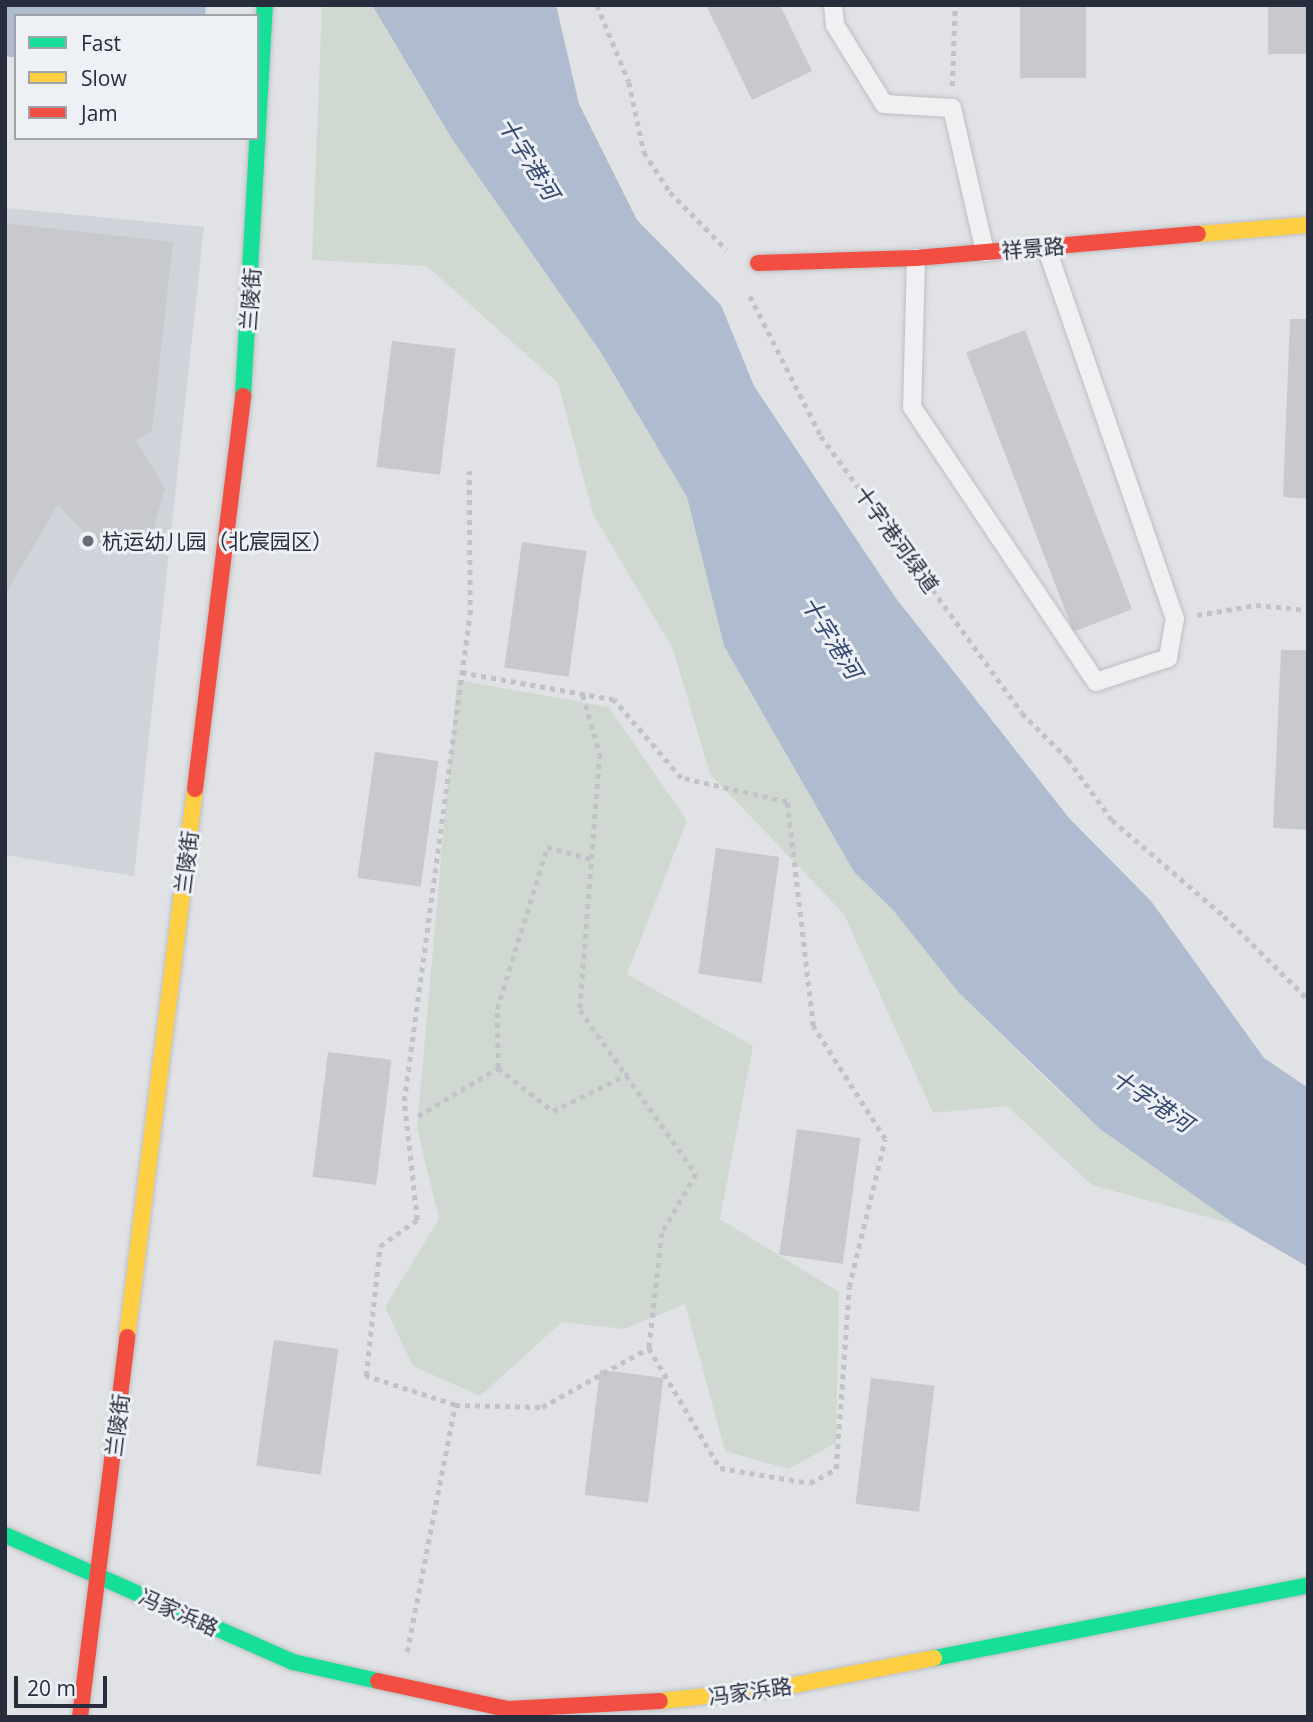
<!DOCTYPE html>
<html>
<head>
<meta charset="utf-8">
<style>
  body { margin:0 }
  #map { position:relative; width:1313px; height:1722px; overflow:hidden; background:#e0e2e5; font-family:"Open Sans","Noto Sans SC",sans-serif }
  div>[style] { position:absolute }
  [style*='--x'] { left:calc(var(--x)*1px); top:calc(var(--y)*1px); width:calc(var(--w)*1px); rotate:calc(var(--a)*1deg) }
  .built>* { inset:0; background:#d0d3d9 }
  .green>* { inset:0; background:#d0d9d1 }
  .water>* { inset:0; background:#afbbcf }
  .building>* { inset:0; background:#c8c9cd; transform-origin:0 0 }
  .path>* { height:4.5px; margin-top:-2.25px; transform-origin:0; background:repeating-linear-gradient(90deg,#c2c3c9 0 5px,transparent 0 10px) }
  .roads { filter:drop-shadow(0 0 2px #bdbfc2) drop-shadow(0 0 2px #bdbfc2) }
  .lane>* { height:18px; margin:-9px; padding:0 9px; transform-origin:9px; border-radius:9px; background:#f0f0f2 }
  .fast>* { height:16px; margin:-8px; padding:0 8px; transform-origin:8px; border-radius:8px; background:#16e098 }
  .slow>* { height:16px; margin:-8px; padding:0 8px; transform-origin:8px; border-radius:8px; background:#ffcf43 }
  .jam>* { height:16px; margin:-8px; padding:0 8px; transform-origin:8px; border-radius:8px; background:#f24e42 }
  .dots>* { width:19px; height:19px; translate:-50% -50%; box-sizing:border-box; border:4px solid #edf0f5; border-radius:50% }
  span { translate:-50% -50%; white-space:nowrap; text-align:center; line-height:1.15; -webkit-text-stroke:6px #edf0f5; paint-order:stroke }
  .street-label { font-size:21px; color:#282d3d }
  .poi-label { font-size:21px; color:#282d3d }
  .left { translate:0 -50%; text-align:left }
  .water-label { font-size:23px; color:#34476f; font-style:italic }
  .frame { position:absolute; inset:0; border:7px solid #282d3d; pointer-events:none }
  .legend { position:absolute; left:14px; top:14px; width:245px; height:126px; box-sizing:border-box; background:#edf0f5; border:2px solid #9ea2ab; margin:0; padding:9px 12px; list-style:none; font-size:21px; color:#282d3d }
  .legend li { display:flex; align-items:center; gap:14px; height:35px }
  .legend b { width:35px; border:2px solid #9ea2ab }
  .scale { position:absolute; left:14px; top:1676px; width:93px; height:32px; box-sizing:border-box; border:4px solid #282d3d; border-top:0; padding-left:9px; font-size:21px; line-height:24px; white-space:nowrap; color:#282d3d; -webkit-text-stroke:5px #edf0f5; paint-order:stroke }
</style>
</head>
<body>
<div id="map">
  <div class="built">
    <div style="clip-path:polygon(5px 208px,204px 227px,134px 876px,5px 855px)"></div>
  </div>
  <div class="green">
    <div style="clip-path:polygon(322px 5px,372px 5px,452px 139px,600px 351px,687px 497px,724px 646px,854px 872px,893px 910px,959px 993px,1044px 1077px,1100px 1129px,1236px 1225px,1092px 1185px,1007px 1106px,933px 1113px,844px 914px,710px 774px,673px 649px,593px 514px,558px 383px,427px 266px,312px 260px)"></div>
    <div style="clip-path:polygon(457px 680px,609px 707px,687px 821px,627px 974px,753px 1046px,720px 1219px,839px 1292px,836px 1443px,788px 1469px,725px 1451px,685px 1304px,624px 1329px,562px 1322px,480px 1396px,413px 1366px,385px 1307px,439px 1219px,417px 1128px)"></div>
  </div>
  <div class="water">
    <div style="clip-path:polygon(5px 5px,206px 5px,205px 16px,16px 16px,16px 58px,5px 56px)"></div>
    <div style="clip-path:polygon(372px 5px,556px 5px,579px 104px,637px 220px,721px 305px,754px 386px,895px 597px,1069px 818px,1151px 901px,1264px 1058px,1308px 1088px,1308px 1267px,1236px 1225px,1100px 1129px,959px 993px,893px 910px,854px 872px,724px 646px,687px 497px,600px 351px,452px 139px)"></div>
  </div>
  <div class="building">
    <div style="clip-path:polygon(706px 5px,780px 5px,812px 71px,752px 100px)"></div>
    <div style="left:1020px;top:5px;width:66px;height:73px"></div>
    <div style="left:1268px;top:5px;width:40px;height:49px"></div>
    <div style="clip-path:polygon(5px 223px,173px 242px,152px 431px,136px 440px,165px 488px,146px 556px,91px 541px,58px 504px,5px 595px)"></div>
    <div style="clip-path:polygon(1290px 319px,1308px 319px,1308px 499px,1283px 497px)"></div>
    <div style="left:1025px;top:330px;width:299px;height:63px;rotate:69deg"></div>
    <div style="left:392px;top:341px;width:64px;height:127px;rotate:7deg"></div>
    <div style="left:522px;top:542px;width:65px;height:127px;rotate:8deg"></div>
    <div style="clip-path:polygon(1281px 650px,1308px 650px,1308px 830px,1273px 828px)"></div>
    <div style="left:375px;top:752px;width:64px;height:127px;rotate:8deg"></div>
    <div style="left:716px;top:848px;width:64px;height:127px;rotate:8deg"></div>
    <div style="left:328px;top:1052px;width:64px;height:126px;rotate:7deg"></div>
    <div style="left:797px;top:1129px;width:64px;height:127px;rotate:8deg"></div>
    <div style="left:274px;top:1340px;width:65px;height:127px;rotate:8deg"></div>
    <div style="left:600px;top:1370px;width:64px;height:126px;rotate:7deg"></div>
    <div style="left:871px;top:1378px;width:64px;height:127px;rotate:7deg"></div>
  </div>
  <div class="path">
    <div style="--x:597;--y:5;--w:83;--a:67.4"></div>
    <div style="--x:629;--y:82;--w:72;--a:77.9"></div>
    <div style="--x:644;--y:152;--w:48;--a:57"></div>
    <div style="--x:670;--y:192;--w:81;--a:45.5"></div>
    <div style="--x:952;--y:86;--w:81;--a:-87.9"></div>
    <div style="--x:750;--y:296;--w:157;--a:63.1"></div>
    <div style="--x:821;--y:436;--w:342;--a:54"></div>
    <div style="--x:1022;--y:713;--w:65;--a:45"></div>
    <div style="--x:1068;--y:759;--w:75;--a:54.2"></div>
    <div style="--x:1112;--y:820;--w:148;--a:40.6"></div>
    <div style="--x:1224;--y:916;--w:118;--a:44.7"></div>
    <div style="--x:1197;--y:615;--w:60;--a:-9.6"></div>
    <div style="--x:1256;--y:605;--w:52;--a:5.5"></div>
    <div style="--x:583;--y:695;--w:61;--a:73.9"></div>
    <div style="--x:600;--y:754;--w:257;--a:94.5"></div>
    <div style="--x:580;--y:1010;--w:201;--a:54.7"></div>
    <div style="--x:696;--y:1174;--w:68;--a:120"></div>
    <div style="--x:662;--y:1233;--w:116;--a:96.4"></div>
    <div style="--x:498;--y:1068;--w:59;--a:-91"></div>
    <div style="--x:497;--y:1009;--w:170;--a:-72.8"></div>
    <div style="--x:547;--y:847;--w:46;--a:15.3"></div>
    <div style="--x:418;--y:1116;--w:93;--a:-31"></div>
    <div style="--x:498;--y:1068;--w:70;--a:38"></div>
    <div style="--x:553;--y:1111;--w:84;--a:-26.3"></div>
    <div style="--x:455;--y:1405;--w:87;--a:1.3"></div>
    <div style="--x:542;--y:1407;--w:122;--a:-28.9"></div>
    <div style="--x:649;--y:1348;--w:139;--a:59.4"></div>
    <div style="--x:720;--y:1468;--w:91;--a:9.5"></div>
    <div style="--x:810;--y:1483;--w:30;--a:-28"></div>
    <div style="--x:836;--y:1469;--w:182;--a:-85.9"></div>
    <div style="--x:849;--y:1287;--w:152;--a:-76.3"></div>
    <div style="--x:885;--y:1139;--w:134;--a:-122.5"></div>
    <div style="--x:813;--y:1026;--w:226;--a:-96.6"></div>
    <div style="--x:787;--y:802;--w:109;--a:-167.2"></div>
    <div style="--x:681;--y:778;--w:103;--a:-130.7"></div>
    <div style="--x:614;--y:700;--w:154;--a:-169.9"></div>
    <div style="--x:407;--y:1652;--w:252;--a:-79"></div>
    <div style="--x:455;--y:1405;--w:94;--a:-162"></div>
    <div style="--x:366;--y:1376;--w:131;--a:-83.9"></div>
    <div style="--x:380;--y:1246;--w:45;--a:-35.1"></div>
    <div style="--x:417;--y:1220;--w:120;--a:-96.2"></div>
    <div style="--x:404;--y:1101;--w:490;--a:-82.3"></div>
    <div style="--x:470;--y:615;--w:144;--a:-90.4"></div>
  </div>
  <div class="roads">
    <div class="lane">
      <div style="--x:833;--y:5;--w:20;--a:84"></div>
      <div style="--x:835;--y:25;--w:93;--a:58.2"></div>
      <div style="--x:884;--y:104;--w:68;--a:3.4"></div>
      <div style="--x:952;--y:108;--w:148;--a:77.1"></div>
      <div style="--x:916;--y:258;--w:149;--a:91.5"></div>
      <div style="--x:912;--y:407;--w:331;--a:56.2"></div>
      <div style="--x:1096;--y:682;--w:76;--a:-18.4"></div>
      <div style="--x:1168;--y:658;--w:40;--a:-80"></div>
      <div style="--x:1175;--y:619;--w:394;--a:-109.1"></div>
    </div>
    <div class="fast">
      <div style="--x:243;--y:396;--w:392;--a:-86.8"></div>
      <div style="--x:5;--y:1535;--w:315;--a:23.8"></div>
      <div style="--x:293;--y:1662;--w:87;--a:12.6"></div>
      <div style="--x:934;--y:1658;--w:381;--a:-11"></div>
    </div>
    <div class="slow">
      <div style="--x:1198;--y:234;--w:110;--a:-4.7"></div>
      <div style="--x:127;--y:1337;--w:552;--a:-82.93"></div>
      <div style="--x:660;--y:1701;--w:114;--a:-6.1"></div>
      <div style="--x:773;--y:1689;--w:164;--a:-10.9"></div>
    </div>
    <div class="jam">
      <div style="--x:758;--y:263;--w:158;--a:-1.8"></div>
      <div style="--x:916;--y:258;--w:283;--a:-4.9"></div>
      <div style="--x:195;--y:789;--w:396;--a:-83"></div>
      <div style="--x:378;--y:1681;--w:133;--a:12.2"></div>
      <div style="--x:508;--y:1709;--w:152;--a:-3"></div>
      <div style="--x:80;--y:1717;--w:383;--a:-82.9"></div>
    </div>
  </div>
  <div class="dots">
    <div style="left:88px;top:541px;background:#686c78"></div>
  </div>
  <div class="street-label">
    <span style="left:1033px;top:248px;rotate:-5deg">祥景路</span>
    <span style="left:250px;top:299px;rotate:-86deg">兰陵街</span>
    <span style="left:897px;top:539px;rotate:54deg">十字港河绿道</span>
    <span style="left:186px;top:862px;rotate:-83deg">兰陵街</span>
    <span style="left:117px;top:1425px;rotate:-83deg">兰陵街</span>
    <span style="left:179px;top:1612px;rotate:24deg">冯家浜路</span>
    <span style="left:750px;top:1691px;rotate:-8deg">冯家浜路</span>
  </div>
  <div class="poi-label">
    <span class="left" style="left:102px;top:541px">杭运幼儿园（北宸园区）</span>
  </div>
  <div class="water-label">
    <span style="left:529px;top:158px;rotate:58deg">十字港河</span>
    <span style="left:832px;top:637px;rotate:58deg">十字港河</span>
    <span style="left:1152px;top:1100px;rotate:34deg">十字港河</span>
  </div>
  <div class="frame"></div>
  <ul class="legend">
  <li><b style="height:9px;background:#16e098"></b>Fast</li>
  <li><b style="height:9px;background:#ffcf43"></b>Slow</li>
  <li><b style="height:9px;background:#f24e42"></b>Jam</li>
  </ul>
  <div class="scale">20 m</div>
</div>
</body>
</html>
